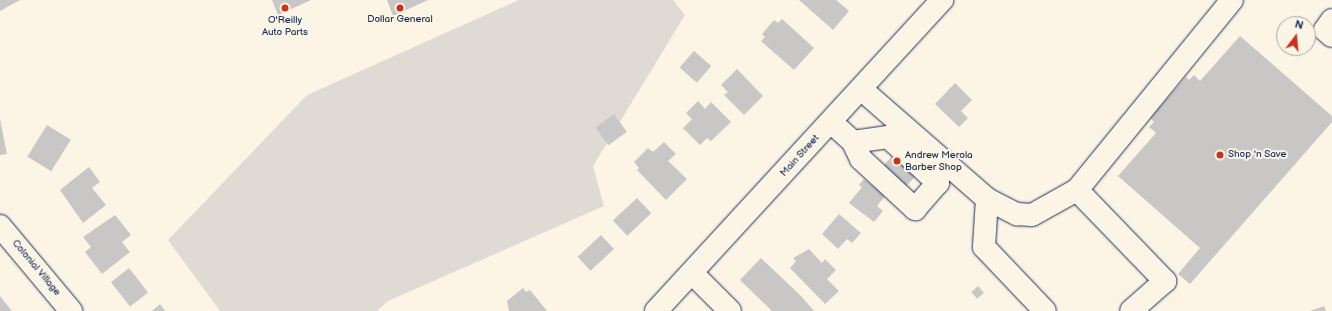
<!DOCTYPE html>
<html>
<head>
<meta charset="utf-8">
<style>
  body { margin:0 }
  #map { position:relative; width:1332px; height:311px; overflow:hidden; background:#fcf5e5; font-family:"Balsamiq Sans",sans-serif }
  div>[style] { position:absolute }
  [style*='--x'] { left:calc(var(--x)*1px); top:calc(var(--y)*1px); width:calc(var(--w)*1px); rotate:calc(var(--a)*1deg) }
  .green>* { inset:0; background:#dfdbd4 }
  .building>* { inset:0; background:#c8c7c6; transform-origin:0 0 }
  .roads { filter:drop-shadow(0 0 1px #1b2f5e) drop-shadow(0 0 1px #1b2f5e) }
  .minor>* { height:22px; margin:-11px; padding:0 11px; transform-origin:11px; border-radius:11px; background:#fcf5e5 }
  .dots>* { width:11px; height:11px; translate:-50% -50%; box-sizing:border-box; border:2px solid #fcf5e5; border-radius:50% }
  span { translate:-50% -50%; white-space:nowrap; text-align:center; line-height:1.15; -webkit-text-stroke:4px #fcf5e5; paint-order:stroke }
  .poi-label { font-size:10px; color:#1b2f5e }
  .left { translate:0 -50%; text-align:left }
  .street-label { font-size:10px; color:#1b2f5e }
  .north { position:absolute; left:1276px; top:16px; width:40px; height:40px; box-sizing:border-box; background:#fcf5e5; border:1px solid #a2a6af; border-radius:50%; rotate:16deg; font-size:11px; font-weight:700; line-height:16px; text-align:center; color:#1b2f5e }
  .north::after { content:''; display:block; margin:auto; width:14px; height:18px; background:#c8321e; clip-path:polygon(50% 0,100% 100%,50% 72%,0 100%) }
</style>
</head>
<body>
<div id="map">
  <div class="green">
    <div style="clip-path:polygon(519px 0,673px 0,685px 15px,593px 166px,604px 206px,388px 301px,377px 311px,220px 311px,168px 240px,307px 95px)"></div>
  </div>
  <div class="building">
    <div style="clip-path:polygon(0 0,20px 0,0 11px)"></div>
    <div style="clip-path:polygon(272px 0,311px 0,278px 15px)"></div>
    <div style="clip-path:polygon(387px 0,428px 0,393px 16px)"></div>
    <div style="clip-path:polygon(799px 0,836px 0,849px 11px,833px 30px)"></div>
    <div style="clip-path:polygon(782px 19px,814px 48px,794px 70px,761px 41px,765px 37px,762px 34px,774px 20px,778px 23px)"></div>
    <div style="clip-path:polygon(1240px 36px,1332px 116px,1332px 122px,1190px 284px,1178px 274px,1200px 248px,1118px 176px,1156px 133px,1149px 127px,1154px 122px,1150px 118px,1186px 77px,1189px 80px,1194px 75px,1200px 81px)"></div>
    <div style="left:694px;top:51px;width:23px;height:22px;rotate:41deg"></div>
    <div style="clip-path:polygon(737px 69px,763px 96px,744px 115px,724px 95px,728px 92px,721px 85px)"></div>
    <div style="clip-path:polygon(955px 83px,972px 100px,961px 111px,968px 118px,959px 127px,935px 104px)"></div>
    <div style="clip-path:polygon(698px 101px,705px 109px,711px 102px,731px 122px,711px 141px,707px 138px,700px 145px,683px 128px,692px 119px,686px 113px)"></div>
    <div style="left:614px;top:114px;width:22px;height:23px;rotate:54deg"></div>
    <div style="clip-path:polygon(0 119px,7px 154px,0 155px)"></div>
    <div style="left:47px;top:125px;width:28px;height:37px;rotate:32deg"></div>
    <div style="clip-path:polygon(664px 142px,676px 154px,668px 161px,687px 179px,666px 200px,637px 170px,639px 168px,634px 162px,648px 148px,653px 152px)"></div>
    <div style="clip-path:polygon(896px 152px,919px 173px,906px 186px,880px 169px)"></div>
    <div style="clip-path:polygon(89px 167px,100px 182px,92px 188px,106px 205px,83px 223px,60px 190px)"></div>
    <div style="clip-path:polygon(864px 179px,885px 196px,877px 206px,883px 211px,874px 222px,849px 203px,862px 187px,859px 185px)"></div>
    <div style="left:637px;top:198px;width:21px;height:33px;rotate:47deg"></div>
    <div style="clip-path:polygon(839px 214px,861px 233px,852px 243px,847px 239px,838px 249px,822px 234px)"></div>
    <div style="clip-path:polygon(115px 215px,131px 235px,122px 242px,130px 252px,102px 274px,85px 252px,91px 247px,83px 237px)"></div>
    <div style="left:601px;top:235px;width:19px;height:32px;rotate:47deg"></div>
    <div style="clip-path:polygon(809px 249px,822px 263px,825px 259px,836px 270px,827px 279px,839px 291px,825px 304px,790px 268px,796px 261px,793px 258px)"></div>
    <div style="clip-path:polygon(761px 258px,801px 296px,814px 311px,772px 311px,740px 280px)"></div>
    <div style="left:129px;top:268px;width:31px;height:23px;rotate:52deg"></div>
    <div style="left:978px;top:286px;width:9px;height:9px;rotate:49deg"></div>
    <div style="clip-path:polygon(523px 288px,526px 292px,530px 290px,547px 311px,509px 311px,507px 301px)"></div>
    <div style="clip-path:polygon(0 296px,12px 311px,0 311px)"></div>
    <div style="clip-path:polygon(160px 304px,165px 311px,152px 311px)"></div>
    <div style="clip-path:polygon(1324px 306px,1326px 311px,1310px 311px)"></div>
  </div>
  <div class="roads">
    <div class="minor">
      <div style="--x:1332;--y:20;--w:12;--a:125"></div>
      <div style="--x:1325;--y:30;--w:9;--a:41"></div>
      <div style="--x:861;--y:89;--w:167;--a:41.1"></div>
      <div style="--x:987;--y:199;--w:34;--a:27"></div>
      <div style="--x:1017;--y:214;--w:15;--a:4"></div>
      <div style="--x:1032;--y:215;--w:51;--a:-29.1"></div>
      <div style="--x:1077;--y:190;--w:245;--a:-50.8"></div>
      <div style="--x:831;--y:122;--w:30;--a:42"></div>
      <div style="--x:853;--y:142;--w:19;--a:65"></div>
      <div style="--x:861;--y:159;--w:74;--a:42.8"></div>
      <div style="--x:915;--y:209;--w:35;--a:-49"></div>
      <div style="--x:938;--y:183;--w:68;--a:-137.4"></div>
      <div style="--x:888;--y:137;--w:35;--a:172"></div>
      <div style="--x:1077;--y:190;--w:127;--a:46"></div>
      <div style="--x:1165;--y:281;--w:45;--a:138.6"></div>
      <div style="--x:987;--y:199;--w:48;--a:93.6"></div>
      <div style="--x:984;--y:247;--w:88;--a:46.4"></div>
      <div style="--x:0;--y:226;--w:111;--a:50.1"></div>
      <div style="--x:693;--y:274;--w:52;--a:45"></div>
      <div style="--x:656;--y:311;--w:423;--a:-47.4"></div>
    </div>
  </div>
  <div class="dots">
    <div style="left:285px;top:8px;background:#c8321e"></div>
    <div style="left:400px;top:8px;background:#c8321e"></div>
    <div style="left:1220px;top:155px;background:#c8321e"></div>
    <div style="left:897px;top:161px;background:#c8321e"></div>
  </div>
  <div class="poi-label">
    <span style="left:285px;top:26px">O'Reilly<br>Auto Parts</span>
    <span style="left:400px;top:20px">Dollar General</span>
    <span class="left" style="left:905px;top:161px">Andrew Merola<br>Barber Shop</span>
    <span class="left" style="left:1228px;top:155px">Shop 'n Save</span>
  </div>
  <div class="street-label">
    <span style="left:800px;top:156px;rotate:-48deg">Main Street</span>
    <span style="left:36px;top:268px;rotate:50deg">Colonial Village</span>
  </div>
  <div class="north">N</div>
</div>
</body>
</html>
